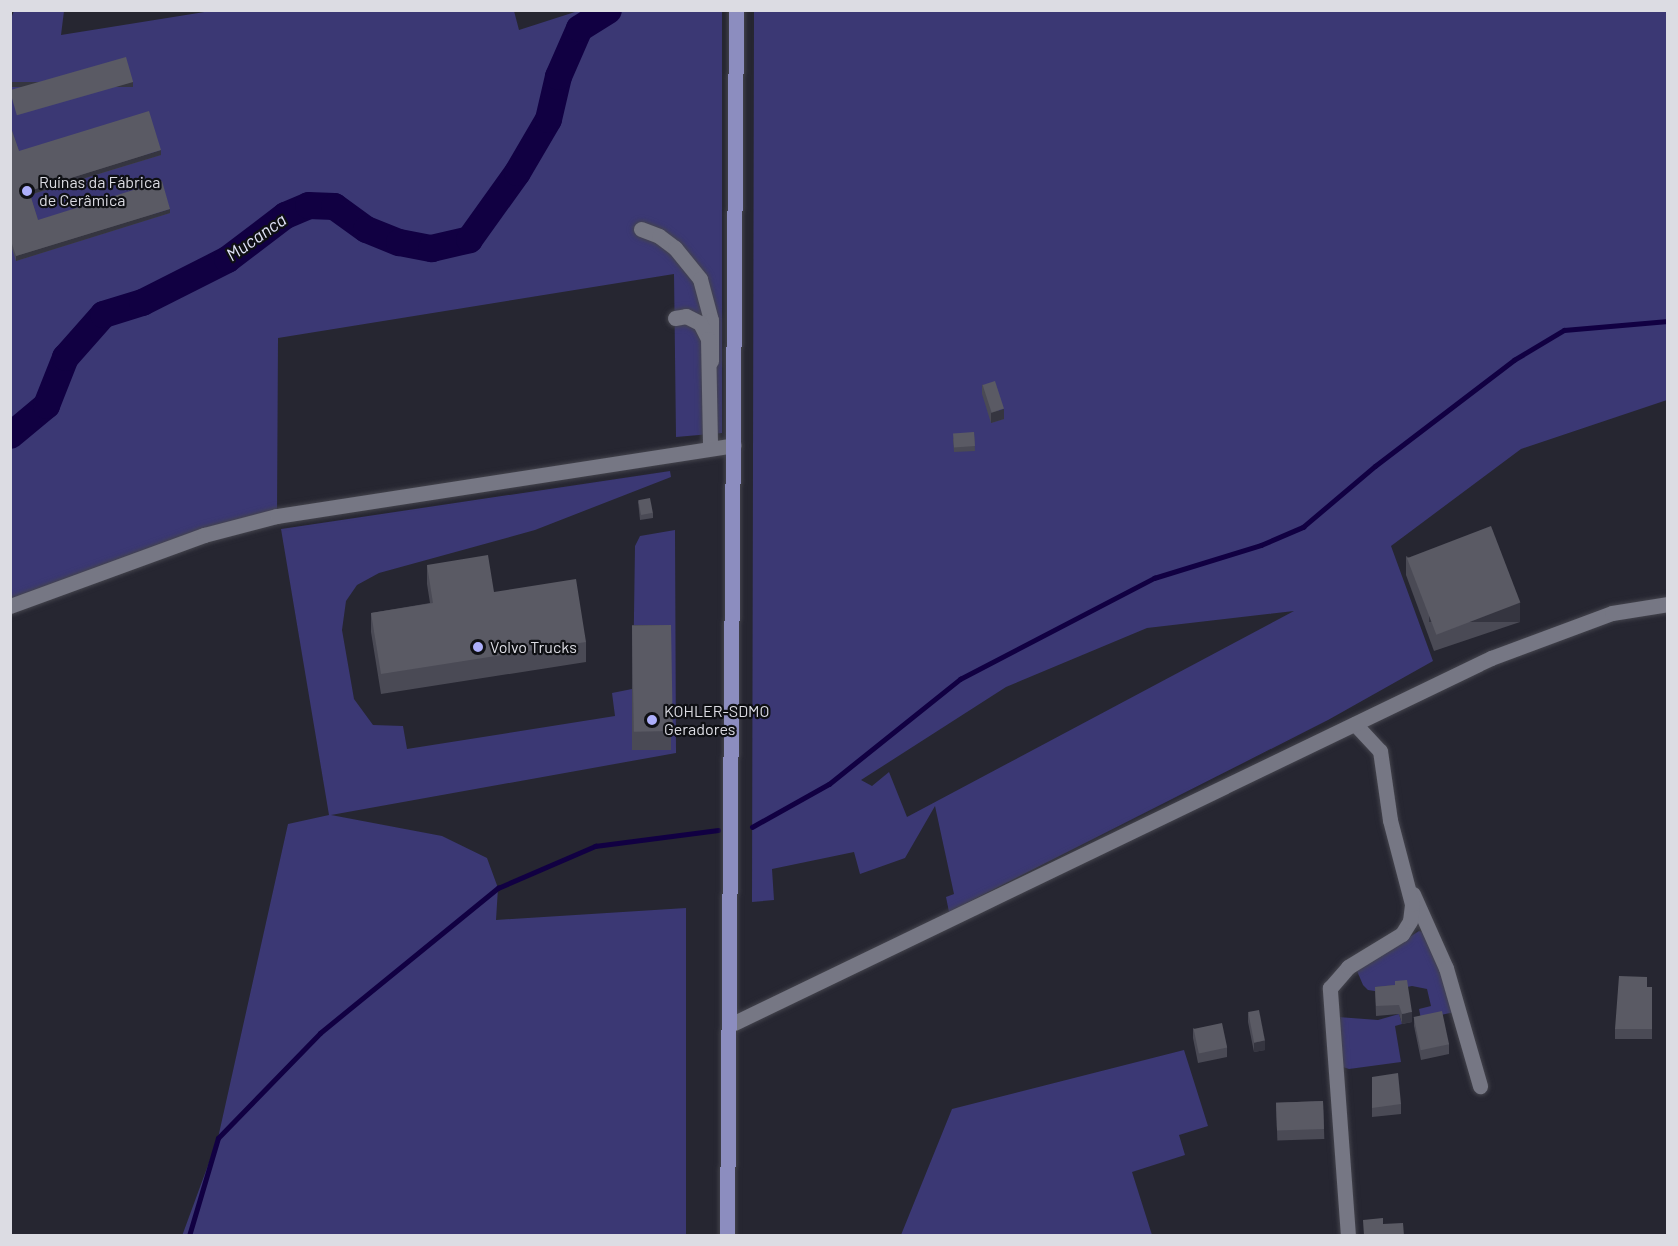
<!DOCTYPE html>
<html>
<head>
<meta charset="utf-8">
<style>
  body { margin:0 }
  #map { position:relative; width:1678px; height:1246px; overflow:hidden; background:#262631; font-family:Barlow,sans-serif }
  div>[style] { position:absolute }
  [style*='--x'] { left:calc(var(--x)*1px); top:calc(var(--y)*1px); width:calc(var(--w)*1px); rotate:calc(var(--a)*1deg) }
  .green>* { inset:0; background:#3b3874 }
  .stream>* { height:4.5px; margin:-2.25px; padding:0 2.25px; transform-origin:2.25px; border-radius:2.25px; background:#110042 }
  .river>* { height:27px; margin:-13.5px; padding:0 13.5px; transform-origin:13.5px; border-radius:13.5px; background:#110042 }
  .roads { filter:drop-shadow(0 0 2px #44444d) drop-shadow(0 0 2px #44444d) }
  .minor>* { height:15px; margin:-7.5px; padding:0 7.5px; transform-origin:7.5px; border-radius:7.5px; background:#767784 }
  .tertiary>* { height:15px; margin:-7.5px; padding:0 7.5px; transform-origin:7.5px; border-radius:7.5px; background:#767784 }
  .primary>* { height:15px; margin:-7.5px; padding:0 7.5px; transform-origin:7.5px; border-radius:7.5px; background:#8c8dbf }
  .wall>* { inset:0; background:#4a4a55; transform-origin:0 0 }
  .shaded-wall>* { inset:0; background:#353540; transform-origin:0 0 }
  .building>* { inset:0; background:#5a5a64; transform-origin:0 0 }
  .dots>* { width:16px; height:16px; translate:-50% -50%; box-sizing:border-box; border:3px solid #0f1014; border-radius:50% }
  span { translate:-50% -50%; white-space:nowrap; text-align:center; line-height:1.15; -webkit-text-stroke:4.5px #0f1014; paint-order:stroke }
  .poi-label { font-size:16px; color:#dcdce3 }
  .left { translate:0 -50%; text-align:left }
  .water-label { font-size:18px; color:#e0e2f7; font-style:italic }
  .frame { position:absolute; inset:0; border:12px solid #dcdce3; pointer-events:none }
</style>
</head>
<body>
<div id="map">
  <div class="green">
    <div style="clip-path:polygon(217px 10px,514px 11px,519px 30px,578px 11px,722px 11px,722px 433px,676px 437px,674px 274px,278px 338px,277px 516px,11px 606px,10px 21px,14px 11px,64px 11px,61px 35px)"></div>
    <div style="clip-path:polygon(evenodd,754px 11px,1667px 11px,1667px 400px,1521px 449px,1391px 546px,1433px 661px,1328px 720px,949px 912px,946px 897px,954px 894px,935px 806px,905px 858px,860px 874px,854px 852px,772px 869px,774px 900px,752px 902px,754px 11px,1294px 611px,907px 817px,889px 772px,872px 786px,861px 780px,1006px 687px,1147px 628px,1294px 611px)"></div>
    <div style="clip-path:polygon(670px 471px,671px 477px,535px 530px,379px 573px,357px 585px,346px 601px,342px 630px,354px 699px,373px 725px,403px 726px,407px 749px,615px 716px,612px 693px,632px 689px,632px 750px,635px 546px,640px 536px,675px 530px,676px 753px,331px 815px,442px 836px,487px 858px,498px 888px,496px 920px,686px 908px,686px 1235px,182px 1236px,218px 1138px,288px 824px,329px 815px,281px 529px)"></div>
    <div style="clip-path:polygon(1419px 931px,1426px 933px,1455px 1012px,1421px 1019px,1419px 1009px,1431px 1006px,1427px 989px,1412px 986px,1381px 992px,1368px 990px,1363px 985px,1357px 971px)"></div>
    <div style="clip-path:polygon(1399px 1014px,1402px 1024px,1395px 1026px,1401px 1062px,1349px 1069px,1340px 1066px,1338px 1017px,1378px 1020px)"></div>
    <div style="clip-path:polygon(1184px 1050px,1208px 1126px,1179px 1135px,1185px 1155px,1132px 1172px,1152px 1235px,901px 1235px,952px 1109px)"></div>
  </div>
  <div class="stream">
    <div style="--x:752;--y:827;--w:88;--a:-29.2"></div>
    <div style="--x:829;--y:784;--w:168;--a:-38.7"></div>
    <div style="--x:960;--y:679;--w:219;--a:-27.5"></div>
    <div style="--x:1154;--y:578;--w:112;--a:-17.1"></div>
    <div style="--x:1261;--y:545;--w:46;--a:-23.2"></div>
    <div style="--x:1303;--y:527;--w:94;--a:-40.3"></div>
    <div style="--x:1375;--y:466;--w:175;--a:-37.3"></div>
    <div style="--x:1514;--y:360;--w:58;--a:-31"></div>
    <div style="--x:1564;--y:330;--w:104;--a:-4.9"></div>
    <div style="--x:189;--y:1236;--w:102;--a:-73.5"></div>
    <div style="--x:218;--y:1138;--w:146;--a:-45.8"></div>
    <div style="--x:320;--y:1033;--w:230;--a:-39.2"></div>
    <div style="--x:498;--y:888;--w:106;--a:-23.4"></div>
    <div style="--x:595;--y:846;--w:124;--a:-7.4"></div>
  </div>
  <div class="river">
    <div style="--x:10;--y:435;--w:47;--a:-39.8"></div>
    <div style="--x:46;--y:405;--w:52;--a:-68.4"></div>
    <div style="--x:65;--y:357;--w:57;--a:-48.5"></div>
    <div style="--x:103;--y:314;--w:41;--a:-17.1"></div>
    <div style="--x:142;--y:302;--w:95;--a:-26.8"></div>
    <div style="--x:227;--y:259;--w:73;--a:-37.2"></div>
    <div style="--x:285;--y:215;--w:25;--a:-23"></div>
    <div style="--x:308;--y:205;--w:26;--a:2"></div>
    <div style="--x:334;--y:206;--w:39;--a:36"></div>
    <div style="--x:366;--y:229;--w:35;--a:22"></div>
    <div style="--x:399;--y:242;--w:33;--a:11"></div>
    <div style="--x:431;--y:248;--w:39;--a:-13"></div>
    <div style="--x:469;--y:239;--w:82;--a:-54.4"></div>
    <div style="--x:517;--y:172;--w:61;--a:-59.7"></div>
    <div style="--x:548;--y:119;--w:44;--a:-76.9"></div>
    <div style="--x:558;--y:76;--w:52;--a:-66.4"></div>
    <div style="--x:579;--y:28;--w:34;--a:-32"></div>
  </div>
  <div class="roads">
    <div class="minor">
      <div style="--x:641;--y:229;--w:19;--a:21"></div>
      <div style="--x:659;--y:236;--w:20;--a:37"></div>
      <div style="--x:675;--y:248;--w:40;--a:51"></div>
      <div style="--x:700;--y:279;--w:42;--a:75"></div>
      <div style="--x:711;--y:320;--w:41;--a:90"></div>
      <div style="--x:675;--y:318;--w:11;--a:-10"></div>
      <div style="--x:686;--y:316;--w:16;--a:27"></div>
      <div style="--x:700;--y:323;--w:18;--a:63"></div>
      <div style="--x:708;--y:339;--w:109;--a:88.9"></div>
      <div style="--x:10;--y:606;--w:207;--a:-20.1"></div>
      <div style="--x:204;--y:535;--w:75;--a:-14.6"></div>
      <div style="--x:277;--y:516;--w:462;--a:-8.8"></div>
      <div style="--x:1413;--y:894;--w:81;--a:66"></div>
      <div style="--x:1446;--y:968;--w:123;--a:73.9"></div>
      <div style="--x:1348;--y:1236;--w:249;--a:-94.2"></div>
      <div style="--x:1330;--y:988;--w:28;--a:-49"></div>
      <div style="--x:1348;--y:967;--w:63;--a:-31.4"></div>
      <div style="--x:1402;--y:934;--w:15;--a:-58"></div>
      <div style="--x:1410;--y:921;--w:17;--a:-83"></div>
      <div style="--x:1412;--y:904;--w:87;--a:-104.7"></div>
      <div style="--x:1390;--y:820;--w:70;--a:-98.2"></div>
      <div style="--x:1380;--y:751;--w:37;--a:-133"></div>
    </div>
    <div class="tertiary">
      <div style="--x:730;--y:1025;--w:845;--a:-25.75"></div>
      <div style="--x:1491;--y:658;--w:129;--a:-20.4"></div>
      <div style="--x:1612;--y:613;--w:57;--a:-9.1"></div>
    </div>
    <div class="primary">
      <div style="--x:727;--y:1236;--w:1226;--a:-89.58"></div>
    </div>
  </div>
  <div class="wall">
    <div style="clip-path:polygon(10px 125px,19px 151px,161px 155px,30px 195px,38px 220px,170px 213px,16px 261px,10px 243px)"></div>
    <div style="clip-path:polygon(982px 384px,1004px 419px,991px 423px,982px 394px)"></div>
    <div style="clip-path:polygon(974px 432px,975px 451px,954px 452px,953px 439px)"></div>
    <div style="clip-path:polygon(638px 501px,653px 513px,653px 518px,640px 520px)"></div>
    <div style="clip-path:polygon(1406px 556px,1520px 622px,1434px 651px,1406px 575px)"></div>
    <div style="clip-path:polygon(427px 565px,494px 592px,586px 642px,586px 662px,381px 694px,371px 632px,371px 613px,430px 603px,427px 584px)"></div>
    <div style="left:671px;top:625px;width:125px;height:39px;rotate:90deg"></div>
    <div style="clip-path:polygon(1395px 985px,1412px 1022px,1402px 1024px,1399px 1014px,1376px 1016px,1375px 987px)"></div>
    <div style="clip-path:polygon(1647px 987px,1652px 987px,1652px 1039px,1615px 1039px,1615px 1029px)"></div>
    <div style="clip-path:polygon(1248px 1012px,1265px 1050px,1254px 1052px,1248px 1022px)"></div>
    <div style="clip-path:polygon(1414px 1017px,1449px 1044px,1449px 1054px,1421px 1060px,1414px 1026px)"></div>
    <div style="clip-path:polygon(1193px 1028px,1227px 1047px,1227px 1057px,1198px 1063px,1193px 1038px)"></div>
    <div style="clip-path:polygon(1372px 1077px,1401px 1104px,1401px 1114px,1372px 1117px)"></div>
    <div style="left:1323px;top:1101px;width:38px;height:47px;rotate:88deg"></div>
  </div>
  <div class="shaded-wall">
    <div style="left:133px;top:82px;width:5px;height:129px;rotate:90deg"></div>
    <div style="clip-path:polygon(161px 150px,161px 155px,29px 195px,29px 191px)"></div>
    <div style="clip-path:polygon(170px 209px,170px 213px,16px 261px,16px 256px)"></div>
    <div style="clip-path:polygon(1004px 409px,1004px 419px,991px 423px,991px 413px)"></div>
    <div style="left:1520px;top:603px;width:19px;height:91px;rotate:90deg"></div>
    <div style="clip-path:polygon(1412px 1012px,1412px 1022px,1402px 1024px,1402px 1014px)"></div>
    <div style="clip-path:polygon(1265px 1040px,1265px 1050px,1254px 1052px,1254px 1043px)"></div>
  </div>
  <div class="building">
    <div style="left:126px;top:57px;width:26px;height:121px;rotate:74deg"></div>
    <div style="clip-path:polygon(149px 111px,161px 150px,29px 191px,38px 220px,162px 181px,170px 209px,16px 256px,10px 238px,10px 125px,19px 151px)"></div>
    <div style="left:995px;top:381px;width:29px;height:13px;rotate:72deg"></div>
    <div style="left:974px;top:432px;width:14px;height:21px;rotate:86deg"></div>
    <div style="left:650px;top:498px;width:15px;height:12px;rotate:79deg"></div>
    <div style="left:1491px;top:526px;width:82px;height:90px;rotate:69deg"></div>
    <div style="clip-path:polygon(488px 555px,494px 592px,576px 579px,586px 642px,381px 674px,371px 613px,433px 603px,427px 565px)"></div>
    <div style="left:671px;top:625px;width:106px;height:39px;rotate:89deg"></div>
    <div style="clip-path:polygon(1619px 976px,1647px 977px,1647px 987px,1652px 987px,1652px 1029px,1615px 1029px)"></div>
    <div style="clip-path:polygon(1407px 980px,1412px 1012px,1402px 1014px,1399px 1005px,1376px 1006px,1375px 987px,1395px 985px,1395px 981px)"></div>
    <div style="left:1259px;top:1010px;width:31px;height:11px;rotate:79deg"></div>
    <div style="left:1442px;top:1011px;width:34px;height:29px;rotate:78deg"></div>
    <div style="left:1222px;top:1023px;width:25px;height:29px;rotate:78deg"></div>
    <div style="clip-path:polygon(1398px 1073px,1401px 1104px,1372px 1108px,1372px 1077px)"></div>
    <div style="left:1323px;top:1101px;width:28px;height:47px;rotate:88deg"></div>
    <div style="clip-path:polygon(1383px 1218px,1383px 1224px,1403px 1223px,1404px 1236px,1364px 1236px,1363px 1220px)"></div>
  </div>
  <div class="dots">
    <div style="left:27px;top:191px;background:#adaffb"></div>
    <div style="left:478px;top:647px;background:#adaffb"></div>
    <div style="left:652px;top:720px;background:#adaffb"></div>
  </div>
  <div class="poi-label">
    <span class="left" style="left:39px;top:191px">Ruínas da Fábrica<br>de Cerâmica</span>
    <span class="left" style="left:490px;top:647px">Volvo Trucks</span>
    <span class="left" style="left:664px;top:720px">KOHLER-SDMO<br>Geradores</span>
  </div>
  <div class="water-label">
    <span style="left:256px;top:237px;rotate:-35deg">Mucanca</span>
  </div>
  <div class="frame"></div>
</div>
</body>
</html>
